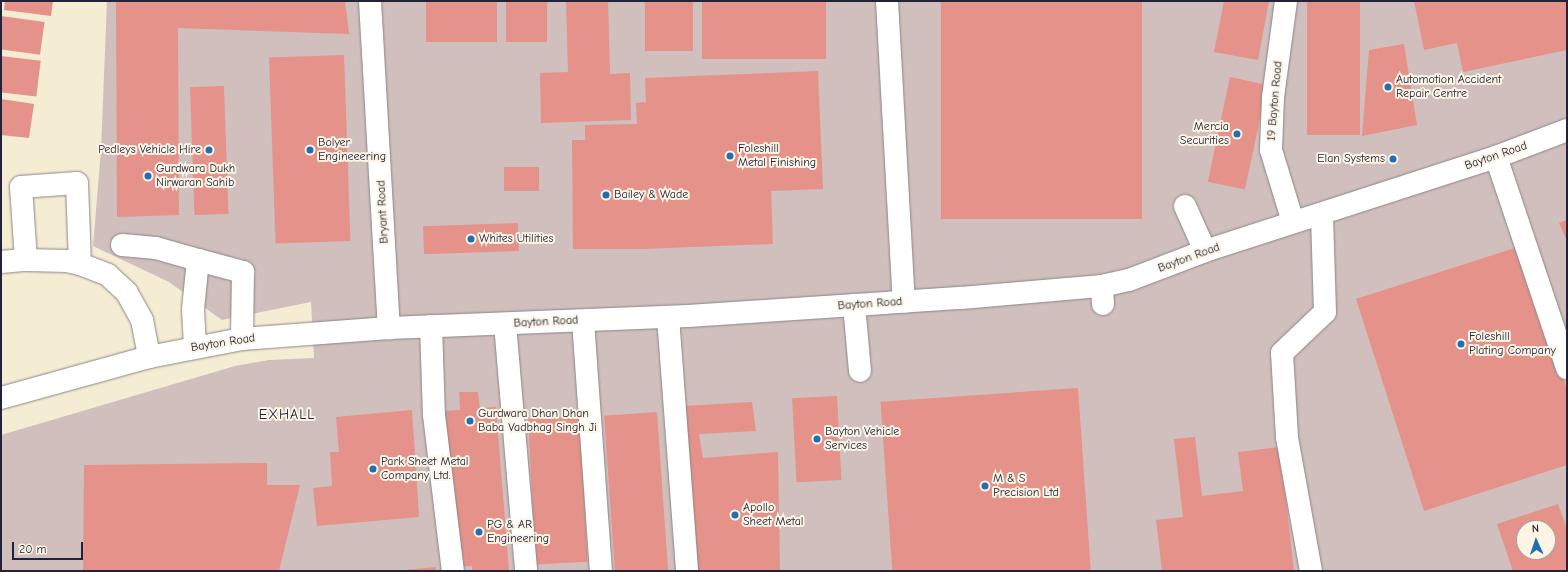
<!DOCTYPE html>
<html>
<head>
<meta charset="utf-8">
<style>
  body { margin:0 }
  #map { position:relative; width:1568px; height:572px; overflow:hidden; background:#f4ecd3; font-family:"Comic Neue",sans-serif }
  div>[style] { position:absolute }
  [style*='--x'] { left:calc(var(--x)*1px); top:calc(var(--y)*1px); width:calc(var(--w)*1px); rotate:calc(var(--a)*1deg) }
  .industrial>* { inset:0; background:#d1bfbd }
  .building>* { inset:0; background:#e4928a; transform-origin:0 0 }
  .roads { filter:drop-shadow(0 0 1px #8b8787) drop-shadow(0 0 1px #8b8787) }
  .minor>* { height:22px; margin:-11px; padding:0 11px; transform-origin:11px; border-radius:11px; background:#fff }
  .dots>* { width:11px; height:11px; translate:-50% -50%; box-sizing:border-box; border:2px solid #fcf5e5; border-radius:50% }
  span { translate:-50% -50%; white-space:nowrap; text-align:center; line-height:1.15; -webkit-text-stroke:4px #fcf5e5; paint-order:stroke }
  .poi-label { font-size:12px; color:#22223b }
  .left { translate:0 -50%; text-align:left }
  .right { translate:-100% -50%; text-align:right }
  .street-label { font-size:12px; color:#22223b }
  .quarter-label { font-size:14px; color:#22223b; letter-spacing:1px }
  .frame { position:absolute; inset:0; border:2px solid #22223b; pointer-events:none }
  .north { position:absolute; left:1516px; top:520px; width:40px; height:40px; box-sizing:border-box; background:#fcf5e5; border:1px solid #a5a1a1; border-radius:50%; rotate:357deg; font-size:11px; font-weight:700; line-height:16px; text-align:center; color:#22223b }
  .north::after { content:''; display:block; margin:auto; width:14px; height:18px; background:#1f6fb2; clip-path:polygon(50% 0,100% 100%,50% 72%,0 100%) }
  .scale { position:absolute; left:12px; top:542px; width:71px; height:18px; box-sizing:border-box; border:2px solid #22223b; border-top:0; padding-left:5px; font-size:12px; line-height:14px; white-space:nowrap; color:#22223b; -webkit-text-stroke:3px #fcf5e5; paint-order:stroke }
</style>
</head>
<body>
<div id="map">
  <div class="industrial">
    <div style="clip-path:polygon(evenodd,107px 1px,1567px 1px,1567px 571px,1px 571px,1px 435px,235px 366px,269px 360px,314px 358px,311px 302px,222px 320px,169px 282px,93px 246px,101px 150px,107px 1px,1524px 528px,1548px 528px,1548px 552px,1524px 552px,1524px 528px)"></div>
  </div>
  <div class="building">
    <div style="clip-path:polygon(5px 1px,53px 1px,51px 16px,4px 10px)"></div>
    <div style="clip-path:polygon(116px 1px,345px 1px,349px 34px,178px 28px,179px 215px,117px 217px)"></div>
    <div style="left:426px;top:1px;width:71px;height:41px"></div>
    <div style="left:506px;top:1px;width:41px;height:41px"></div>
    <div style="clip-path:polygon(566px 1px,608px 1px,610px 74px,630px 73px,631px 120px,541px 123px,540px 73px,568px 72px)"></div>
    <div style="left:645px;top:1px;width:48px;height:50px"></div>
    <div style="left:702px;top:1px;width:124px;height:58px"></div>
    <div style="left:941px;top:1px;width:201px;height:218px"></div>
    <div style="clip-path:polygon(1224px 1px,1269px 1px,1258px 60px,1214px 52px)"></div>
    <div style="left:1307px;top:1px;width:53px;height:134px"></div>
    <div style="clip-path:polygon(1414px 1px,1567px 1px,1567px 50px,1463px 72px,1457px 43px,1424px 50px)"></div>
    <div style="left:1px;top:16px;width:44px;height:33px;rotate:8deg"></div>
    <div style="clip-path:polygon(1404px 44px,1417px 125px,1362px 136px,1369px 50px)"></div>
    <div style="left:344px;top:55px;width:186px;height:75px;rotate:88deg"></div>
    <div style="left:1px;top:56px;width:40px;height:36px;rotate:7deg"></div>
    <div style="clip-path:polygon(818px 71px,823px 189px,771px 191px,773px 244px,642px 249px,573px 249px,572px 140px,585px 140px,585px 125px,637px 124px,636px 103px,646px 102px,645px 78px)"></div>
    <div style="left:1230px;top:77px;width:38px;height:107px;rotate:12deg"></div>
    <div style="left:224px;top:86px;width:128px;height:34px;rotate:88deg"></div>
    <div style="clip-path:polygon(1px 99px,34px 104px,29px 138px,1px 135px)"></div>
    <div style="left:539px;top:167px;width:24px;height:35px;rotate:90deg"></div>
    <div style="clip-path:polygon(1567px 220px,1567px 241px,1559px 223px)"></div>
    <div style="left:518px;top:223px;width:28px;height:95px;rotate:88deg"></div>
    <div style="clip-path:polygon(1521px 246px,1567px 390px,1567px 465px,1424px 511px,1356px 299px)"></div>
    <div style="left:1078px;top:388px;width:183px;height:198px;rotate:86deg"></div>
    <div style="clip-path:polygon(459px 392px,478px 392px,480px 408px,496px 407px,509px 571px,472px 571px,472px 566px,456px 567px,442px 411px,460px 410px)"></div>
    <div style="left:837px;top:396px;width:84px;height:45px;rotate:87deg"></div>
    <div style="clip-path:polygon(752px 402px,756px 431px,699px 434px,703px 458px,778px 452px,780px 571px,695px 571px,683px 406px)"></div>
    <div style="clip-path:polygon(412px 410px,419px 517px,317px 526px,313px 488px,332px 486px,330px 452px,339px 452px,336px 417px)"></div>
    <div style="left:657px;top:412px;width:159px;height:53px;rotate:86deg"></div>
    <div style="left:580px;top:416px;width:146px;height:52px;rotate:87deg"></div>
    <div style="clip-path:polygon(1195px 437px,1202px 496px,1243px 491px,1238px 452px,1280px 447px,1294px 571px,1162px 571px,1156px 520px,1183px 517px,1174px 439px)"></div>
    <div style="clip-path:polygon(267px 463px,267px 485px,300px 485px,279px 571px,83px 571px,84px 465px)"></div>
    <div style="clip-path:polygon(evenodd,1558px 504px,1567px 529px,1567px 571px,1513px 571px,1497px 524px,1558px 504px,1524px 528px,1548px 528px,1548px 552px,1524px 552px,1524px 528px)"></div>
    <div style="clip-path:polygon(436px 567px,436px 571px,405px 571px,405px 570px)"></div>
  </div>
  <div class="roads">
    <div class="minor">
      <div style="--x:370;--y:1;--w:328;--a:86.7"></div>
      <div style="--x:887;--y:1;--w:301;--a:86.8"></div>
      <div style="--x:1286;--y:1;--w:97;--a:97.7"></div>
      <div style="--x:1273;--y:97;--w:53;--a:92.2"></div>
      <div style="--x:1271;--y:150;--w:75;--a:73"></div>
      <div style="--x:1496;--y:157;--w:223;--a:71.4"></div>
      <div style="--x:1185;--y:206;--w:49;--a:66"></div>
      <div style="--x:122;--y:245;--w:34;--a:5"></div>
      <div style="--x:156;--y:248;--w:44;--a:15.9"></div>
      <div style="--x:198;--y:260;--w:49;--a:95.8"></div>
      <div style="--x:193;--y:309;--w:38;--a:87"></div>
      <div style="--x:26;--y:260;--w:73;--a:-93.9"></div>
      <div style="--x:21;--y:187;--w:56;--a:-4.1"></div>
      <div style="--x:77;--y:183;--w:81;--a:87.9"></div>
      <div style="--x:198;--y:260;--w:47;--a:14.9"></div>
      <div style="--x:243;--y:272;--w:67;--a:90.9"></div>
      <div style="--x:1;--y:262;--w:25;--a:-5"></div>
      <div style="--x:26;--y:260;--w:41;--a:1.4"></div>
      <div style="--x:67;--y:261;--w:13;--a:13"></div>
      <div style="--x:80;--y:264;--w:30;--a:21"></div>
      <div style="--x:108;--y:275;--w:26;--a:43"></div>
      <div style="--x:127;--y:293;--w:31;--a:61"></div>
      <div style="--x:142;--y:320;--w:38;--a:79"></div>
      <div style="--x:1102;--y:286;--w:18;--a:87"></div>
      <div style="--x:854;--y:305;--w:66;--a:84.8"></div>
      <div style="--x:668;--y:317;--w:255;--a:85.7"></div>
      <div style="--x:583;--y:321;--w:251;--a:85.9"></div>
      <div style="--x:505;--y:324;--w:248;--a:85.1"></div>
      <div style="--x:431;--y:326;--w:89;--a:88.1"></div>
      <div style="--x:434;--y:415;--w:157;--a:83.1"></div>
      <div style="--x:1;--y:398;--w:154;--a:-15.5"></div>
      <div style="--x:149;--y:357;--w:95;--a:-11"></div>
      <div style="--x:242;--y:339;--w:147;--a:-4.3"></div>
      <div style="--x:389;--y:328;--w:299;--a:-2.3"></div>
      <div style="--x:688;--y:316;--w:274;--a:-3.8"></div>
      <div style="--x:961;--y:298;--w:142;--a:-4.9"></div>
      <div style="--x:1102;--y:286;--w:28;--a:-13"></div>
      <div style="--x:1129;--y:280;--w:81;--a:-20.9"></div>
      <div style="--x:1205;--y:251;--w:306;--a:-17.9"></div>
      <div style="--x:1496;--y:157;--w:76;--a:-20.8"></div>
      <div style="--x:1311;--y:571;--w:136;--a:-100.2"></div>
      <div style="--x:1287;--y:437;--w:84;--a:-93.4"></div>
      <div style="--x:1282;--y:353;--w:59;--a:-43.6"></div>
      <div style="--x:1325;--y:312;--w:98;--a:-91.8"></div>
    </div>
  </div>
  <div class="dots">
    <div style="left:1388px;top:87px;background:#1f6fb2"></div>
    <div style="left:1237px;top:134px;background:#1f6fb2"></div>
    <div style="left:209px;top:150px;background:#1f6fb2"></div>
    <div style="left:310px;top:150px;background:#1f6fb2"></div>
    <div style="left:730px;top:156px;background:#1f6fb2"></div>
    <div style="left:1393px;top:159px;background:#1f6fb2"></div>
    <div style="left:148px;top:176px;background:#1f6fb2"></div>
    <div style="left:606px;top:195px;background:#1f6fb2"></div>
    <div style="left:471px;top:239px;background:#1f6fb2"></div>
    <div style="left:1461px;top:344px;background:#1f6fb2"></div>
    <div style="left:470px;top:421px;background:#1f6fb2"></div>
    <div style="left:817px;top:439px;background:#1f6fb2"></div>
    <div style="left:373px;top:469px;background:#1f6fb2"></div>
    <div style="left:985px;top:486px;background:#1f6fb2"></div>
    <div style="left:735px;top:515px;background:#1f6fb2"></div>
    <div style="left:479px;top:532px;background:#1f6fb2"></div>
  </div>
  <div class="poi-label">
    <span class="left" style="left:1396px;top:87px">Automotion Accident<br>Repair Centre</span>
    <span class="right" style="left:1229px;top:134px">Mercia<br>Securities</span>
    <span class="left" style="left:318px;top:150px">Bolyer<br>Engineeering</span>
    <span class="left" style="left:738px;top:156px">Foleshill<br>Metal Finishing</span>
    <span class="right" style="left:201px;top:150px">Pedleys Vehicle Hire</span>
    <span class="right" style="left:1385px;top:159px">Elan Systems</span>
    <span class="left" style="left:156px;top:176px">Gurdwara Dukh<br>Nirwaran Sahib</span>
    <span class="left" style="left:614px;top:195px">Bailey &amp; Wade</span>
    <span class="left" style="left:479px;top:239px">Whites Utilities</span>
    <span class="left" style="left:1469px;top:344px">Foleshill<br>Plating Company</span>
    <span class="left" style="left:478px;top:421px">Gurdwara Dhan Dhan<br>Baba Vadbhag Singh Ji</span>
    <span class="left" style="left:825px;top:439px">Bayton Vehicle<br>Services</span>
    <span class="left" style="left:381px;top:469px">Park Sheet Metal<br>Company Ltd.</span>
    <span class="left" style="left:993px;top:486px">M &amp; S<br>Precision Ltd</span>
    <span class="left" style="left:743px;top:515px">Apollo<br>Sheet Metal</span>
    <span class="left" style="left:487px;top:532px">PG &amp; AR<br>Engineering</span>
  </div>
  <div class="street-label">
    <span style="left:1275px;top:101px;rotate:-85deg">19 Bayton Road</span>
    <span style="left:1496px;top:156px;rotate:-19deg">Bayton Road</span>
    <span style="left:383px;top:212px;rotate:-93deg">Bryant Road</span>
    <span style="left:1189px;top:258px;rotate:-20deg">Bayton Road</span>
    <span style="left:870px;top:304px;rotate:-4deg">Bayton Road</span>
    <span style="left:546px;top:322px;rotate:-3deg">Bayton Road</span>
    <span style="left:223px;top:343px;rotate:-9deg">Bayton Road</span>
  </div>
  <div class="quarter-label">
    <span style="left:287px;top:415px">EXHALL</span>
  </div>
  <div class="frame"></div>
  <div class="north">N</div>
  <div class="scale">20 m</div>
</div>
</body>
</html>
